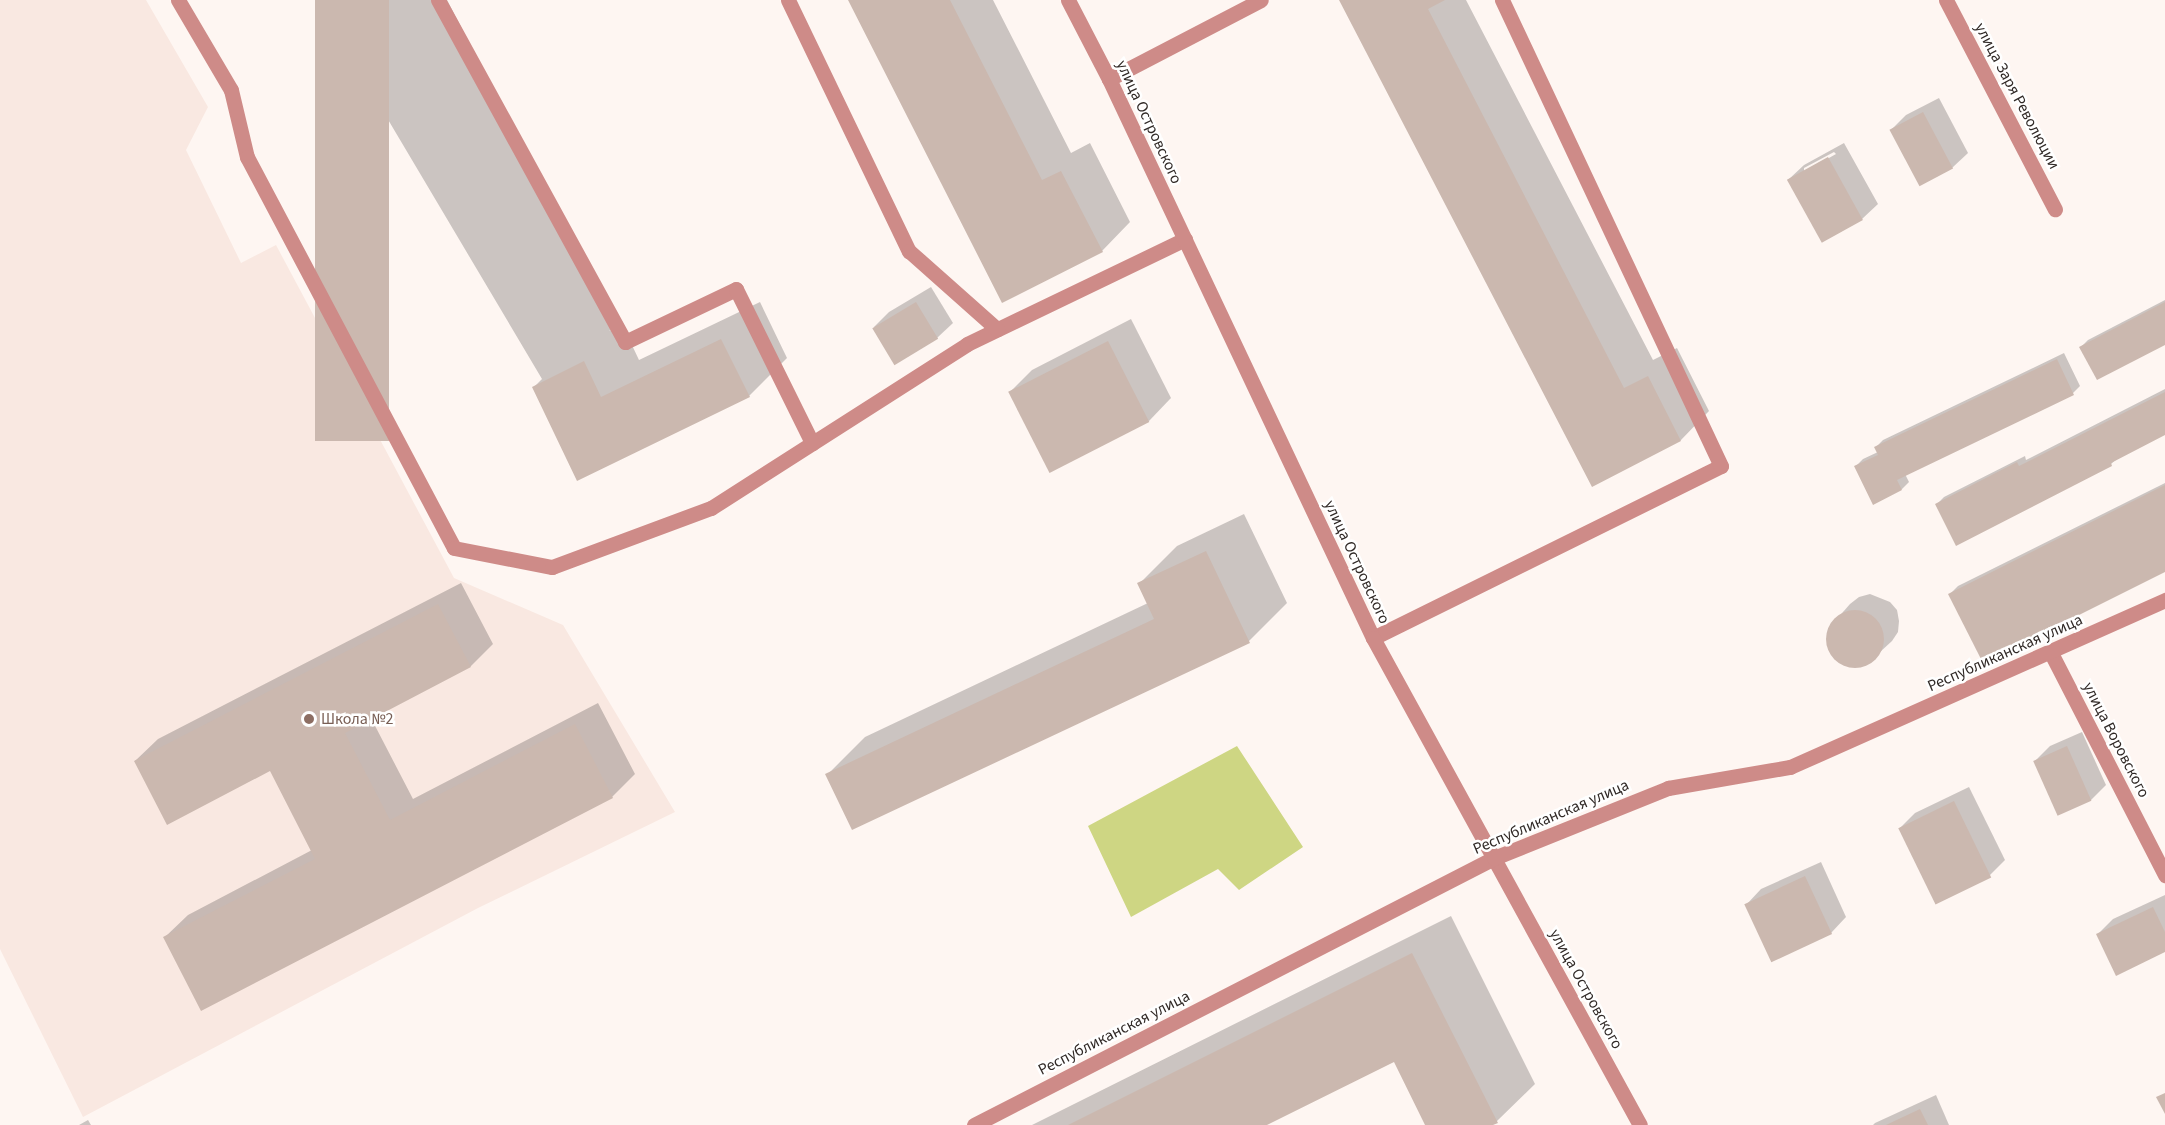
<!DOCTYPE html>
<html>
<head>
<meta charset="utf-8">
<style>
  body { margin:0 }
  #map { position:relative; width:2165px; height:1125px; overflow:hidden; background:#fef6f2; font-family:"Source Sans 3",sans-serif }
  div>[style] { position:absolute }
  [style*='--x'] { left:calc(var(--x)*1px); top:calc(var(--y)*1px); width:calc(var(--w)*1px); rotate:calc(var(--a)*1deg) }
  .built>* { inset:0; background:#f9e8e1 }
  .green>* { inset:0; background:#ced683 }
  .shadow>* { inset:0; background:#0003 }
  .building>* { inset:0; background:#cbb8af; transform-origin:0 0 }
  .round { border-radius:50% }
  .service>* { height:15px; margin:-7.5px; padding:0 7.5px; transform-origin:7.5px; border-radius:7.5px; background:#ce8b88 }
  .minor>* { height:15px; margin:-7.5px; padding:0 7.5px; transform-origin:7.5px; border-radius:7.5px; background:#ce8b88 }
  .dots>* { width:16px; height:16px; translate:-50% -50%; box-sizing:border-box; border:3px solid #fff; border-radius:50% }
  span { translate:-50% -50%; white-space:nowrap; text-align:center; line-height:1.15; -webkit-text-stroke:5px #fff; paint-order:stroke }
  .street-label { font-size:16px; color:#302926 }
  .education-label { font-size:16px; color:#785e54 }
  .left { translate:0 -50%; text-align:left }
</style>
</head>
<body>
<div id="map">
  <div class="built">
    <div style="clip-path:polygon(0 0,146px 0,208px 107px,186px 150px,241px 263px,276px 245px,454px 578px,563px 625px,675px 812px,478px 908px,83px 1117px,0 949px)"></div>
  </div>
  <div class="green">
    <div style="clip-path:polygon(1237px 746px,1303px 847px,1239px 890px,1218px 869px,1131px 917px,1088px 826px)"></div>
  </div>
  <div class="shadow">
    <div style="clip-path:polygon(317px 0,447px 0,616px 324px,609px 331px,622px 324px,639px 360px,760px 302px,787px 358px,749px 396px,578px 479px,534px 387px,542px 379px)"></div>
    <div style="clip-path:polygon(849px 0,993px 0,1071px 153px,1090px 143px,1130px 222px,1102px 251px)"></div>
    <div style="clip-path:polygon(1341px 0,1466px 0,1653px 360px,1677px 348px,1709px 411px,1681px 440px,1593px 485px)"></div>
    <div style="clip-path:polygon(1939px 98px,1968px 153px,1952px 168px,1920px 185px,1891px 130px,1906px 115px)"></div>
    <div style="clip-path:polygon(evenodd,1844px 143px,1878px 204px,1862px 219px,1822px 241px,1788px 180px,1804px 165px,1844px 143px,1834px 152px,1836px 154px,1804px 172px,1804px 168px,1834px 152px)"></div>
    <div style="clip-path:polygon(931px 287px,953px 323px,937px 338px,874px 327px,889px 312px)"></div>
    <div style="clip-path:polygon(2165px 300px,2165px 343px,2081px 347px,2088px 340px)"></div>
    <div style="clip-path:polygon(1131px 319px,1171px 398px,1149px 421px,1010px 392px,1032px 370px)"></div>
    <div style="clip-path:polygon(2064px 353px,2080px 386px,2073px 393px,1905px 474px,1909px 482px,1902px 489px,1873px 503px,1856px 466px,1863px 459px,1878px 452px,1876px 447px,1883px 440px)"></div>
    <div style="clip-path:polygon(2165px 389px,2165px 433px,2119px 457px,2111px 464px,1937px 504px,1944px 497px,2025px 456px,2026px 460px)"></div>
    <div style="clip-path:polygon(2165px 483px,2165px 570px,1950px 594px,1958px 586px)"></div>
    <div style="clip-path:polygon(1244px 514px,1287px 603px,1249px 641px,827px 775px,865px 737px,1148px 603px,1139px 584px,1177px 546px)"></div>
    <div style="clip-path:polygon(461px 583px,493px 644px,471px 666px,371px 718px,413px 799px,598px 703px,635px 774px,612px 797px,165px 937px,188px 915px,312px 850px,270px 769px,135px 761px,158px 739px)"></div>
    <div style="clip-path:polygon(1870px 594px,1890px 602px,1897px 610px,1899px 621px,1898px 632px,1892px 641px,1867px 664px,1856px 667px,1845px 665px,1836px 660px,1830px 651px,1827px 640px,1828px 629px,1850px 604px,1859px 597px)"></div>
    <div style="clip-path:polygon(2082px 732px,2106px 785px,2091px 800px,2059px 814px,2035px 761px,2050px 746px)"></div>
    <div style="clip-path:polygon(1969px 787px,2005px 860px,1990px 875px,1900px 828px,1915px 813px)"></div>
    <div style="clip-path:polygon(1821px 862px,1846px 917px,1831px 933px,1746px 905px,1761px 889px)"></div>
    <div style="clip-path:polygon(2165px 895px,2165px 950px,2098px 934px,2113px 919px)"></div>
    <div style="clip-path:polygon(1451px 916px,1535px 1084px,1497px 1121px,1490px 1125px,1427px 1125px,1395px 1060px,1264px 1125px,1032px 1125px)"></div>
    <div style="clip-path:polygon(1936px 1095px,1949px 1125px,1873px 1125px,1875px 1123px)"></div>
    <div style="clip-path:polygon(88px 1120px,91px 1125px,79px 1125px)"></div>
  </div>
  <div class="building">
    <div style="left:315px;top:0;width:74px;height:441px"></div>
    <div style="clip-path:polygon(848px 0,950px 0,1042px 180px,1061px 171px,1103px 252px,1002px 303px)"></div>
    <div style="clip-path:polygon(1339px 0,1445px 0,1428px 9px,1624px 388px,1648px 376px,1681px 441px,1592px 487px)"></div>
    <div style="left:1923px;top:112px;width:64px;height:38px;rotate:62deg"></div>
    <div style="left:1828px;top:157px;width:72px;height:47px;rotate:61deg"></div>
    <div style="left:916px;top:302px;width:43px;height:51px;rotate:59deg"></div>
    <div style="clip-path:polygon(2165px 302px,2165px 345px,2097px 380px,2079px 347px)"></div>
    <div style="clip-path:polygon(721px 339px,750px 397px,577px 481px,532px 387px,584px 361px,601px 397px)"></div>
    <div style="left:1108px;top:341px;width:91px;height:112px;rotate:63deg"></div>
    <div style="clip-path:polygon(2057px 359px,2074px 395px,1897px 480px,1902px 490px,1873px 505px,1854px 466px,1878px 455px,1874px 447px)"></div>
    <div style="clip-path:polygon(2165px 392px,2165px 435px,2111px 463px,2112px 466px,1956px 546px,1935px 504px,2017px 462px,2019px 466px)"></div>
    <div style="clip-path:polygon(2165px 485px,2165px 572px,1983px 663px,1948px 594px)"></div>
    <div style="clip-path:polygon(1206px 551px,1250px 643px,852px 830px,825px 774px,1154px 619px,1137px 583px)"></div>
    <div style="clip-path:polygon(438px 604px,471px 667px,345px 733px,390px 820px,575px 724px,613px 798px,201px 1011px,163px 937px,315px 859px,270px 771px,167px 825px,134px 761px)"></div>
    <div class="round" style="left:1826px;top:610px;width:58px;height:58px"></div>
    <div style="left:2067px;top:746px;width:60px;height:37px;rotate:66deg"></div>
    <div style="left:1954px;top:801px;width:85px;height:62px;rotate:64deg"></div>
    <div style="left:1805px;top:876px;width:64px;height:67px;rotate:65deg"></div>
    <div style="clip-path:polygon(2153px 907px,2165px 932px,2165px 952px,2116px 976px,2096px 934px)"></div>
    <div style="clip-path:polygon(1412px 953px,1498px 1123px,1493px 1125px,1425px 1125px,1394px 1062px,1267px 1125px,1068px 1125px)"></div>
    <div style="clip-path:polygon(2165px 1093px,2165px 1114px,2156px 1097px)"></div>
    <div style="clip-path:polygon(1920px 1109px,1928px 1125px,1886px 1125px)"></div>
  </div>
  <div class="service">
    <div style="--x:178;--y:0;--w:104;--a:59.5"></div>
    <div style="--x:231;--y:90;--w:69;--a:76.6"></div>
    <div style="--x:247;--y:157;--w:442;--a:62.1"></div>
    <div style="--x:454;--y:548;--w:100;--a:11"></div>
    <div style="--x:552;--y:567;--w:170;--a:-20.4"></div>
    <div style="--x:711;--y:508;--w:304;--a:-32.6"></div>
    <div style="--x:967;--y:344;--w:242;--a:-25.7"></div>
    <div style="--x:1109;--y:79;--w:171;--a:-27.5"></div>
    <div style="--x:1373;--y:638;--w:388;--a:-26.3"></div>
    <div style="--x:1721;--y:466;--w:515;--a:-115.17"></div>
  </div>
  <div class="minor">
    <div style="--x:438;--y:0;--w:390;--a:61.3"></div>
    <div style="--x:625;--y:342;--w:123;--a:-25.5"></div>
    <div style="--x:736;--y:289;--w:172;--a:63.7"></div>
    <div style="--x:788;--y:0;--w:279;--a:64.3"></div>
    <div style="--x:909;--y:251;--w:118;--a:41.6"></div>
    <div style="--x:1068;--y:0;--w:89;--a:62.6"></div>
    <div style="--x:1109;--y:79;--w:618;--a:64.72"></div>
    <div style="--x:1373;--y:638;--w:555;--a:61.27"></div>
    <div style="--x:1946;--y:0;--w:236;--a:62.5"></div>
    <div style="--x:2051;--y:653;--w:250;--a:62.8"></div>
    <div style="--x:974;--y:1125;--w:585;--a:-27.18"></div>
    <div style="--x:1494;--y:858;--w:188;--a:-21.9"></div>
    <div style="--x:1668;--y:788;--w:124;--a:-9.8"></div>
    <div style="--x:1790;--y:767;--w:411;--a:-24"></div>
  </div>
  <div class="dots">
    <div style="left:309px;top:719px;background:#8d6e63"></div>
  </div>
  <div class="street-label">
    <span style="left:2017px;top:96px;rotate:62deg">улица Заря Революции</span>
    <span style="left:1149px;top:122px;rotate:65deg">улица Островского</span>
    <span style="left:1357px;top:562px;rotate:65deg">улица Островского</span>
    <span style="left:2005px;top:653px;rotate:-24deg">Республиканская улица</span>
    <span style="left:2116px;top:740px;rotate:63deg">улица Воровского</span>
    <span style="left:1551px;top:817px;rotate:-23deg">Республиканская улица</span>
    <span style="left:1586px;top:989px;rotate:61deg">улица Островского</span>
    <span style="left:1114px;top:1033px;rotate:-27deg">Республиканская улица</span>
  </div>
  <div class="education-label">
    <span class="left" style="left:321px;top:719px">Школа №2</span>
  </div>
</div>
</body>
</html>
